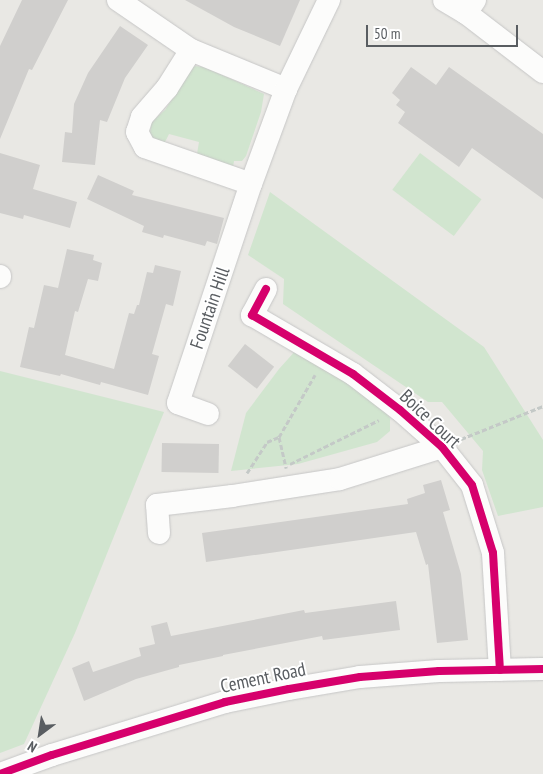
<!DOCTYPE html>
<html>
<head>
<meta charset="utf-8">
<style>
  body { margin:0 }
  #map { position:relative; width:543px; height:774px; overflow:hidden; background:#e9e8e4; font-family:"PT Sans Narrow",sans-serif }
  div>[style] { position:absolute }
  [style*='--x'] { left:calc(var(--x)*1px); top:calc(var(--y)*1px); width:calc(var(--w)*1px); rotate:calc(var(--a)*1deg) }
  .green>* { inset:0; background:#d1e5cf; transform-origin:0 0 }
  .building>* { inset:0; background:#d0cfcd; transform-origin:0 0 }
  .path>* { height:3px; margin-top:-1.5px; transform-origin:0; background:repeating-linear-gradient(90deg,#c4c9c7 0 5px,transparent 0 7.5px) }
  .roads { filter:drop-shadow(0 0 1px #c6c6c6) drop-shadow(0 0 1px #c6c6c6) }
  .minor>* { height:22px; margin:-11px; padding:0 11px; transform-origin:11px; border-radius:11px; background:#fcfcfb }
  .cycleway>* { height:8px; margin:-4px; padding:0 4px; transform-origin:4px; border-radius:4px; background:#d6006c }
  span { translate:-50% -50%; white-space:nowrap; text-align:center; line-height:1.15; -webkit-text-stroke:4px #fff; paint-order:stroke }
  .street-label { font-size:19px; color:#595d61 }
  .north { position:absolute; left:15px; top:709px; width:50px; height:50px; -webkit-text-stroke:4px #fff; paint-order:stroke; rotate:211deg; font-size:14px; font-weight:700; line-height:20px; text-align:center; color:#595d61 }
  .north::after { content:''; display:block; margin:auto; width:18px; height:22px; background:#595d61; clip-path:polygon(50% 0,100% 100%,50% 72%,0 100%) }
  .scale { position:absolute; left:366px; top:25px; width:152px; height:22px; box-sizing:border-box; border:2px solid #595d61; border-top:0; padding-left:6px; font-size:15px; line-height:18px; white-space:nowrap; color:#595d61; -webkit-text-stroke:4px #fff; paint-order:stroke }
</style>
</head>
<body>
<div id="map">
  <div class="green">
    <div style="clip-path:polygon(193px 66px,205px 67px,264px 94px,261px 112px,246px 156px,242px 161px,234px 161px,233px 167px,196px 160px,199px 142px,169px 134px,164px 144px,149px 138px,151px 127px,148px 125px,165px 110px)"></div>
    <div style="left:420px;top:153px;width:77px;height:46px;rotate:37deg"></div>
    <div style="clip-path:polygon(270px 192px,484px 347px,543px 440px,543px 507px,498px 516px,482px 470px,483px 451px,442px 402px,428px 402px,283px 304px,284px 279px,248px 255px)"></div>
    <div style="clip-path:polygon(297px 349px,379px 401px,390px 418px,390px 431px,377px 442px,298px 464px,231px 471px,246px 413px,279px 369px)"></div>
    <div style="clip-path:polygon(0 371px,164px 412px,75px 633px,24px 744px,0 753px)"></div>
  </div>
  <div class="building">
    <div style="clip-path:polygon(22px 0,68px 0,32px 70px,29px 69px,0 139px,0 46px)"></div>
    <div style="clip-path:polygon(185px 0,300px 0,280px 46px,234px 27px)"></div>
    <div style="clip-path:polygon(120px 26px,148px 45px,125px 78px,107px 122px,100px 120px,95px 165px,62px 162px,65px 132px,72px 133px,74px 104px,88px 73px)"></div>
    <div style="clip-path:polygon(411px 67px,436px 85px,449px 67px,543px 134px,543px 199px,472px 148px,459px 167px,398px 123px,405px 112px,396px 105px,400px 100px,392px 93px)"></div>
    <div style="clip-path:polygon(0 153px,40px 165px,33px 189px,77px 202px,70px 228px,24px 215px,23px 219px,0 213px)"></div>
    <div style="clip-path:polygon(98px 175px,134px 191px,132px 195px,224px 218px,217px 244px,207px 241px,205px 246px,164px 235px,163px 238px,142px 232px,144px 226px,87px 199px)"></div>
    <div style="clip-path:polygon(67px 249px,94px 255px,93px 260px,102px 263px,98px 281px,88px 279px,78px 312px,75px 311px,65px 355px,114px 369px,129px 313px,134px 314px,137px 305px,139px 305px,147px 272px,153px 273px,155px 265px,181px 271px,173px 306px,166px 304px,152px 354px,159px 356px,148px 395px,101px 382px,100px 385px,61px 374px,60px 376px,20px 367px,29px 327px,34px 328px,44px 285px,58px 288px)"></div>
    <div style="left:245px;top:344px;width:37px;height:28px;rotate:38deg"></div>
    <div style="left:162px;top:443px;width:57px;height:29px;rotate:1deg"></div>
    <div style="clip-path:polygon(441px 480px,450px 510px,443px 512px,461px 574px,468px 640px,437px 643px,428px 564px,426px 565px,416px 532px,206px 562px,202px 533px,408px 504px,407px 499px,425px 493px,423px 485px)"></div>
    <div style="clip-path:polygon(396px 601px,400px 630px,323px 640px,322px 636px,223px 655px,223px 656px,179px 665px,179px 667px,136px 679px,84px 701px,72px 668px,89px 661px,93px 672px,141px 656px,139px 648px,155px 644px,151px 626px,167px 622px,171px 636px,304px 610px,305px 613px)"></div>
  </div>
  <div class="path">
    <div style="--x:279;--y:437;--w:32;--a:77"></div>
    <div style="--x:461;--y:439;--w:88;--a:-21.9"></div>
    <div style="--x:290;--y:464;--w:99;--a:-26.3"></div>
    <div style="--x:247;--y:473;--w:37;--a:-57"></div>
    <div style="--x:267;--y:442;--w:13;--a:-23"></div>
    <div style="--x:279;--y:437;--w:72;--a:-59.9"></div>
  </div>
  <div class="roads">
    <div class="minor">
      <div style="--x:118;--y:0;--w:88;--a:34.4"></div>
      <div style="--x:191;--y:50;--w:103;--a:22.3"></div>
      <div style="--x:444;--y:0;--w:26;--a:31"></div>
      <div style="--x:475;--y:0;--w:16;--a:125"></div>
      <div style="--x:466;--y:13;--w:97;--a:37.5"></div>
      <div style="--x:191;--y:50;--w:45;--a:122.3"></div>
      <div style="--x:167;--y:88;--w:38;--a:131"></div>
      <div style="--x:142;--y:117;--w:16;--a:108"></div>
      <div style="--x:137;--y:132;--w:17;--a:62"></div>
      <div style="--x:145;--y:147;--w:112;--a:19.2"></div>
      <div style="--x:0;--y:276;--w:1;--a:90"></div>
      <div style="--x:266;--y:289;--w:30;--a:118"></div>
      <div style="--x:252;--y:315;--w:117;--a:30.3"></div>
      <div style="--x:353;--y:374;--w:59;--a:37.5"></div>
      <div style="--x:400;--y:410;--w:56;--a:41.4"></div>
      <div style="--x:442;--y:447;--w:48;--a:51.7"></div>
      <div style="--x:472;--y:485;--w:71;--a:72.8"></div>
      <div style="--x:493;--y:553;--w:117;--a:86.6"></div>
      <div style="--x:208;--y:414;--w:32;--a:-160"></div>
      <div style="--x:178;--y:403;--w:231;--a:-71.6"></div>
      <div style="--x:251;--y:184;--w:101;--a:-69.8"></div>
      <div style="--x:286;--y:89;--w:99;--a:-64.2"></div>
      <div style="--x:159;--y:533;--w:28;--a:-94"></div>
      <div style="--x:157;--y:505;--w:76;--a:-6.8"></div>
      <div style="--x:232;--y:496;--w:109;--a:-8.9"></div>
      <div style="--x:340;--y:479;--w:107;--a:-17.4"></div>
      <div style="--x:0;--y:774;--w:55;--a:-20.1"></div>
      <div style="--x:52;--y:755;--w:181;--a:-17"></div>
      <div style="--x:225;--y:702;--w:65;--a:-11.5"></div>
      <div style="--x:289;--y:689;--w:72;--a:-9.6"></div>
      <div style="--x:360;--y:677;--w:79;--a:-4.3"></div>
      <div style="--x:439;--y:671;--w:104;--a:-1.1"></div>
    </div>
  </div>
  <div class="cycleway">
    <div style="--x:266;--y:289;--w:30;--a:118"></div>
    <div style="--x:252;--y:315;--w:117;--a:30.3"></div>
    <div style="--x:353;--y:374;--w:59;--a:37.5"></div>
    <div style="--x:400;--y:410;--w:56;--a:41.4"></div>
    <div style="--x:442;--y:447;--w:48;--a:51.7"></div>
    <div style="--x:472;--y:485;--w:71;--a:72.8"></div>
    <div style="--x:493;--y:553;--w:117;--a:86.6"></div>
    <div style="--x:0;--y:774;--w:55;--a:-20.1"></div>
    <div style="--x:52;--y:755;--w:181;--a:-17"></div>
    <div style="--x:225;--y:702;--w:65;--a:-11.5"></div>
    <div style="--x:289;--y:689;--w:72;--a:-9.6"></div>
    <div style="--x:360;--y:677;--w:79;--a:-4.3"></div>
    <div style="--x:439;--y:671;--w:104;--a:-1.1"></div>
  </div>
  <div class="street-label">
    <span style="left:210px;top:308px;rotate:-71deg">Fountain Hill</span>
    <span style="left:430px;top:419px;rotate:43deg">Boice Court</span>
    <span style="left:263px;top:678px;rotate:-12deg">Cement Road</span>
  </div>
  <div class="north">N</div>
  <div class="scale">50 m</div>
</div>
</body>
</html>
